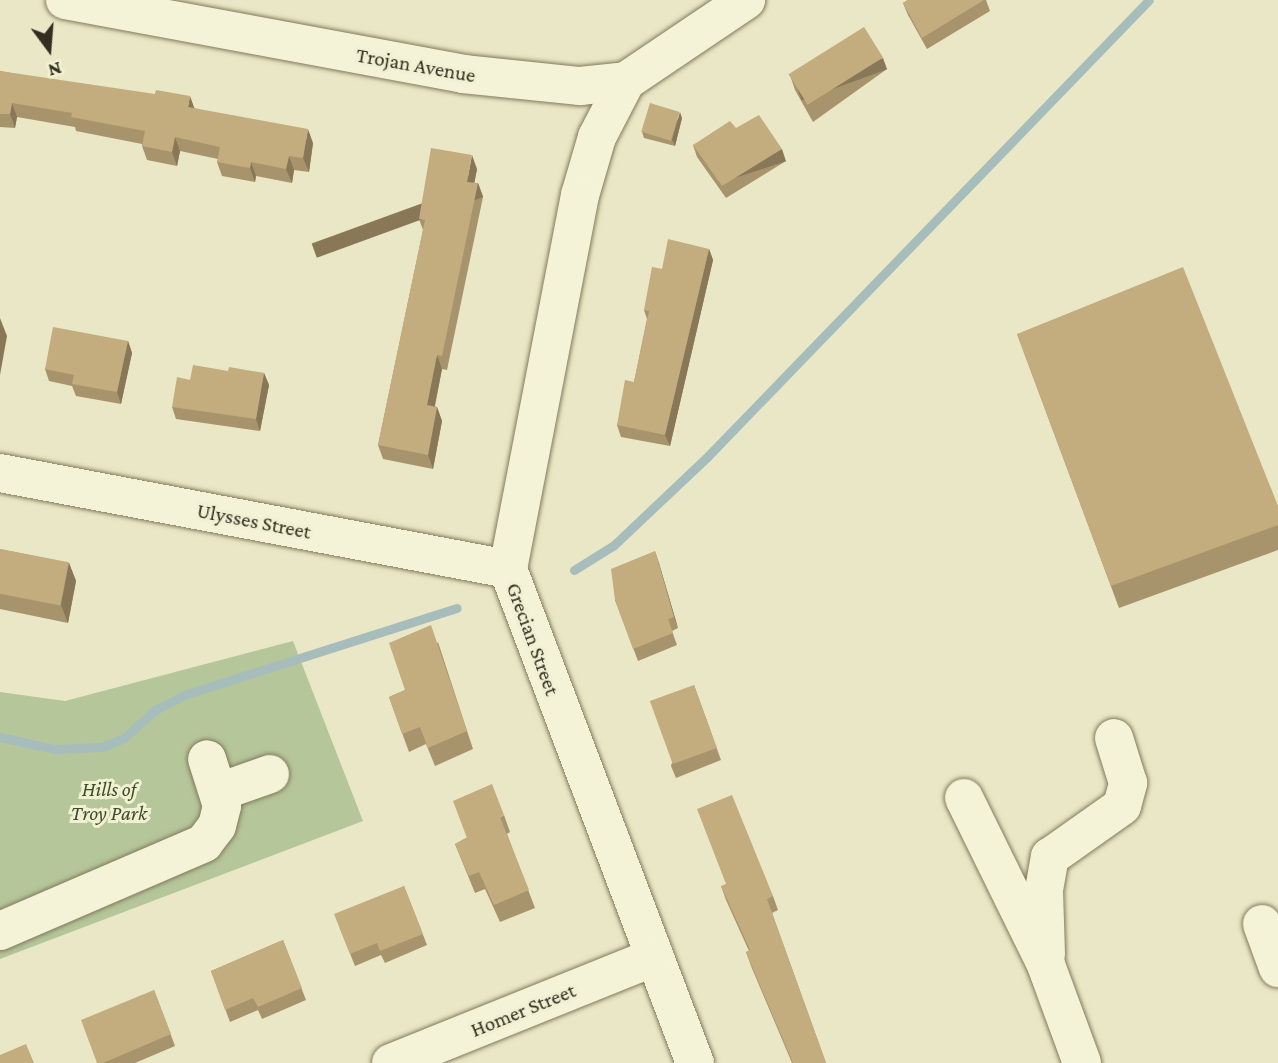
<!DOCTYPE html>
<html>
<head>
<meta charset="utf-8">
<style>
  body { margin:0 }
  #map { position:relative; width:1278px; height:1063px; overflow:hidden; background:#e9e7c5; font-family:"Crimson Pro",serif }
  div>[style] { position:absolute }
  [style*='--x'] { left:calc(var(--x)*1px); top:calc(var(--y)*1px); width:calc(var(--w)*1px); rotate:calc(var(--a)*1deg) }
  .green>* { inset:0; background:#b5c69a }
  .stream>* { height:9px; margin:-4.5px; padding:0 4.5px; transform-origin:4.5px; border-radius:4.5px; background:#a6bdbc }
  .roads { filter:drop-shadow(0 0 2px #817a5d) drop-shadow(0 0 2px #817a5d) }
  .minor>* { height:38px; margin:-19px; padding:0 19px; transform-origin:19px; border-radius:19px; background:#f5f3d7 }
  .wall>* { inset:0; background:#a8946c }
  .shaded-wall>* { inset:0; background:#887858; transform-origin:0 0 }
  .building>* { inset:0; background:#c3ac7e; transform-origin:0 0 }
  span { translate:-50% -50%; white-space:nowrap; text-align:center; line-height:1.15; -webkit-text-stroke:6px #f1f0d3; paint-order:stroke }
  .street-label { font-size:21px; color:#332e1f }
  .park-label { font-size:21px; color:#3b4d28; font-style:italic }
  .north { position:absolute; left:14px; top:14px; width:70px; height:70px; -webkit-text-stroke:5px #f1f0d3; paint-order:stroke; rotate:164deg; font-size:19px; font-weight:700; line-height:28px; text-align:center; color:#332e1f }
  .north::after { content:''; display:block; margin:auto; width:24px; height:32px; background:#332e1f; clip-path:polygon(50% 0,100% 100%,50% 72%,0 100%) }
</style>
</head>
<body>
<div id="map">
  <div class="green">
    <div style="clip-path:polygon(293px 641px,363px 821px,0 959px,0 692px,65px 701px)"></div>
  </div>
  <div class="stream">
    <div style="--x:574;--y:570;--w:47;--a:-32"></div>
    <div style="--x:614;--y:545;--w:129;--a:-43.4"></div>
    <div style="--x:708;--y:456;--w:634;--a:-45.96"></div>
    <div style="--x:0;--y:737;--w:55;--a:12.5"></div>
    <div style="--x:54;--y:749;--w:48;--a:-2.4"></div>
    <div style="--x:102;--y:747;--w:24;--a:-22"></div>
    <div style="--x:124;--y:738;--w:42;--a:-42.1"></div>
    <div style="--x:155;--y:710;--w:36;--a:-27"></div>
    <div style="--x:187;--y:694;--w:283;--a:-17.7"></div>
  </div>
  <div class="roads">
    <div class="minor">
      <div style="--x:65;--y:0;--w:405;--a:10.5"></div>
      <div style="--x:463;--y:74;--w:118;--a:5.9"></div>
      <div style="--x:580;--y:86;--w:46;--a:-6.2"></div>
      <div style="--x:626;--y:81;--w:145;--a:-34"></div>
      <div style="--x:626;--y:81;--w:63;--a:117.4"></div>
      <div style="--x:597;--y:137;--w:60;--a:106.3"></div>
      <div style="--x:580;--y:195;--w:381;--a:100.9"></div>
      <div style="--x:508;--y:569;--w:528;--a:69.27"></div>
      <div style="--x:0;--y:473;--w:517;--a:10.7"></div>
      <div style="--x:219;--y:792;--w:54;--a:-19.4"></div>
      <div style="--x:964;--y:798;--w:186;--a:63.8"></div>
      <div style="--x:1046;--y:965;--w:104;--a:69.8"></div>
      <div style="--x:1262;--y:924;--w:47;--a:70"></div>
      <div style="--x:0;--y:931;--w:222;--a:-23.3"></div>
      <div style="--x:204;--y:843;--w:21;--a:-53"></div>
      <div style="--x:217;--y:826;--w:21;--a:-76"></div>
      <div style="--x:222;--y:806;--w:49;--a:-107.7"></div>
      <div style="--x:1046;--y:954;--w:64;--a:-91.8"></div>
      <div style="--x:1044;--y:890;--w:34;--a:-80"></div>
      <div style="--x:1050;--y:857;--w:88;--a:-35.3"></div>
      <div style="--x:1122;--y:806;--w:24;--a:-75"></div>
      <div style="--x:1128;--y:783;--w:47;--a:-107.3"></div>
      <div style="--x:391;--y:1063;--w:284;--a:-21.9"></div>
    </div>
  </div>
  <div class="wall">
    <div style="clip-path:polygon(908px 0,986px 0,990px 11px,927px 49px,908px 15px,903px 3px)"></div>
    <div style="clip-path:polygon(887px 69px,813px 122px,795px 90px,791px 78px)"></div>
    <div style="clip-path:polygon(0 71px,194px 108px,313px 143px,309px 172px,294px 170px,292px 183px,256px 176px,255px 182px,222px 176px,217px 162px,218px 159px,180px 151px,177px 166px,147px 160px,142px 146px,142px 144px,76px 131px,75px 127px,17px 117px,15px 128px,0 127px)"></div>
    <div style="clip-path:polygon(682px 118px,675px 146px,644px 138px,642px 132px)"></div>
    <div style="clip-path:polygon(736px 128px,786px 161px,726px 198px,697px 157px,693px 145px)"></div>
    <div style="clip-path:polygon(477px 169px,474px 183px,478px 183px,483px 197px,447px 370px,442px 369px,435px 406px,437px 407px,442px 421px,433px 469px,383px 459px,378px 445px,423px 230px,419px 219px)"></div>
    <div style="clip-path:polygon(709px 249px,713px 260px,670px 446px,621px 437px,617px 425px,634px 382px,647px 319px,644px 310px,662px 269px)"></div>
    <div style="clip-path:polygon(1017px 334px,1278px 506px,1278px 550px,1119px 608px)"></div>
    <div style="clip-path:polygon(128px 341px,132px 353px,121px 404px,76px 396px,72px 386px,49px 381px,45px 369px)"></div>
    <div style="clip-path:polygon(228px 371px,264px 373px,269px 385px,260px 431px,176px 419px,172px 407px,190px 380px)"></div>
    <div style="clip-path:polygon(0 549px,69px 563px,76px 581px,68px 623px,0 609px)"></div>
    <div style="clip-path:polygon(655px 551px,678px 628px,672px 631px,677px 645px,638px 661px,615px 600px)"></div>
    <div style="clip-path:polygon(438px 642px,473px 749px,435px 766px,426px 744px,409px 752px,389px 697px,405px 690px)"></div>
    <div style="clip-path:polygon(694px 685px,721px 760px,676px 778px,671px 766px)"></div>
    <div style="clip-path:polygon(504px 815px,510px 832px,507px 834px,535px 908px,500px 922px,485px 889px,475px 893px,455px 844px,466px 838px)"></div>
    <div style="clip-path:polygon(404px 886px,427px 945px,385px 963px,381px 955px,355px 966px,339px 926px)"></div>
    <div style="clip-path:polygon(721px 886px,773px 896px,778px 910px,772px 913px,826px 1063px,792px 1063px,751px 966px,746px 952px,749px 951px,726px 900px)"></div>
    <div style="clip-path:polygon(283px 940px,306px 1000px,262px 1019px,258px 1010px,230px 1022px,211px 971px)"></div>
    <div style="clip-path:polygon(154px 990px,175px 1046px,135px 1063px,97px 1063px)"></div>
  </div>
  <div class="shaded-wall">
    <div style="left:883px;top:58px;width:12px;height:91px;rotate:70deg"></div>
    <div style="clip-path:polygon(190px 96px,195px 110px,188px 107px)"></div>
    <div style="clip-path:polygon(12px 103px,17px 117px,15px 128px,10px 114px)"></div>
    <div style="clip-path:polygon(680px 112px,682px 118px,675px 146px,672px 140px)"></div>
    <div style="clip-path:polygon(308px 129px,313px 143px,309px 172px,303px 158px)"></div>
    <div style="clip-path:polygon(175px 137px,180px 151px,177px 166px,172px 152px)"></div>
    <div style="left:782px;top:149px;width:13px;height:70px;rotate:72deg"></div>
    <div style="clip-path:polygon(472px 155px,477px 169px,472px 196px,467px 182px)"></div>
    <div style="clip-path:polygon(289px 156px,294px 170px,292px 183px,286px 169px)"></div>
    <div style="clip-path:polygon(251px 162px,256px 176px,255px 182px,250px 168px)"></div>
    <div style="left:478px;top:183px;width:15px;height:177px;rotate:70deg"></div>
    <div style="clip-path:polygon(709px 249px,713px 260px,670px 446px,665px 435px)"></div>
    <div style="clip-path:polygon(0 318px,7px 336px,0 375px)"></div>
    <div style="clip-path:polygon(128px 341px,132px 353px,121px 404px,117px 392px)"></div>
    <div style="clip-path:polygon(437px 355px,442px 369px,432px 419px,427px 405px)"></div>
    <div style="clip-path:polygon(264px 373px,269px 385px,260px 431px,256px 419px)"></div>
    <div style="clip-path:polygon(437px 407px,442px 421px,433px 469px,428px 455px)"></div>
    <div style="clip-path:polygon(655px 551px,659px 563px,678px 628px,674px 617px)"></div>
    <div style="clip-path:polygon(69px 563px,76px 581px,68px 623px,61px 605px)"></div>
  </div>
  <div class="building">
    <div style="clip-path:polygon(908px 0,984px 0,922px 38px,903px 3px)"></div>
    <div style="left:864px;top:27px;width:36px;height:89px;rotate:58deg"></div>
    <div style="clip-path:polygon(0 71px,155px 94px,156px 90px,190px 96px,188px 107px,308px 129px,303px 158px,289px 156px,286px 169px,251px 162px,250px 168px,217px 162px,220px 147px,175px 137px,172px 152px,142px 146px,145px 131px,71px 117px,72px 113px,12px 103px,10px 114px,0 114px)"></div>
    <div style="left:650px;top:103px;width:31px;height:30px;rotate:17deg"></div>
    <div style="clip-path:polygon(759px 115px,782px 149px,722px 186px,693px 145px,730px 121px,736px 128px)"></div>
    <div style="clip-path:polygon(431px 148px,472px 155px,467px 182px,478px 183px,442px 356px,437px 355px,427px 405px,437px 407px,428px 455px,378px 445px,425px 220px,419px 219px)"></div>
    <div style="clip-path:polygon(668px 239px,709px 249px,665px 435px,617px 425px,625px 380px,634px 382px,649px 311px,644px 310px,652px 267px,662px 269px)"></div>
    <div style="clip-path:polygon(1183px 267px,1278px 506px,1278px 525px,1111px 586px,1017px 334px)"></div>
    <div style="clip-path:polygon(53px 327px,128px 341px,117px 392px,72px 384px,74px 375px,45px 369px)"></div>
    <div style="clip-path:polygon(193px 365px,228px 371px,229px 367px,264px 373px,256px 419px,172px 407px,177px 377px,190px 380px)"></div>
    <div style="left:0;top:549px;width:70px;height:44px;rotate:11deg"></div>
    <div style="clip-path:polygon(655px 551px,674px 617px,668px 619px,673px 633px,633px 649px,615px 600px,611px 569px)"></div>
    <div style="clip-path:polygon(431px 625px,467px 731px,428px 748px,420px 727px,402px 734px,389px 697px,405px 690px,389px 643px)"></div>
    <div style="left:694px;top:685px;width:67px;height:47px;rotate:70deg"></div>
    <div style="clip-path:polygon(492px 784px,504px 815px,500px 817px,529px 890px,494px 905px,479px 872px,469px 876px,455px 844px,467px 838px,453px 801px)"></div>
    <div style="clip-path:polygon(732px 795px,773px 896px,767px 899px,826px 1063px,793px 1063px,746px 952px,750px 950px,721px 886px,726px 884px,697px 809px)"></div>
    <div style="clip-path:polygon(404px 886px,423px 934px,380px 951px,377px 943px,350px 954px,334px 914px)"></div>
    <div style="clip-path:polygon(283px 940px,302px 988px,258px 1007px,253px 998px,225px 1010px,211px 971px)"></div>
    <div style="clip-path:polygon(154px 990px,171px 1034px,103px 1063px,97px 1063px,81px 1020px)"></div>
    <div style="clip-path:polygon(26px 1044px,34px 1063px,0 1063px,0 1055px)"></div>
  </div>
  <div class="street-label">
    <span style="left:416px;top:65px;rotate:10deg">Trojan Avenue</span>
    <span style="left:254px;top:521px;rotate:11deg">Ulysses Street</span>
    <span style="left:533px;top:639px;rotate:70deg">Grecian Street</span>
    <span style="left:523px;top:1010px;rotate:-22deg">Homer Street</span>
  </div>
  <div class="park-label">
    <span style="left:109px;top:801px">Hills of<br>Troy Park</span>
  </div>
  <div class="north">N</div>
</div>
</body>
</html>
